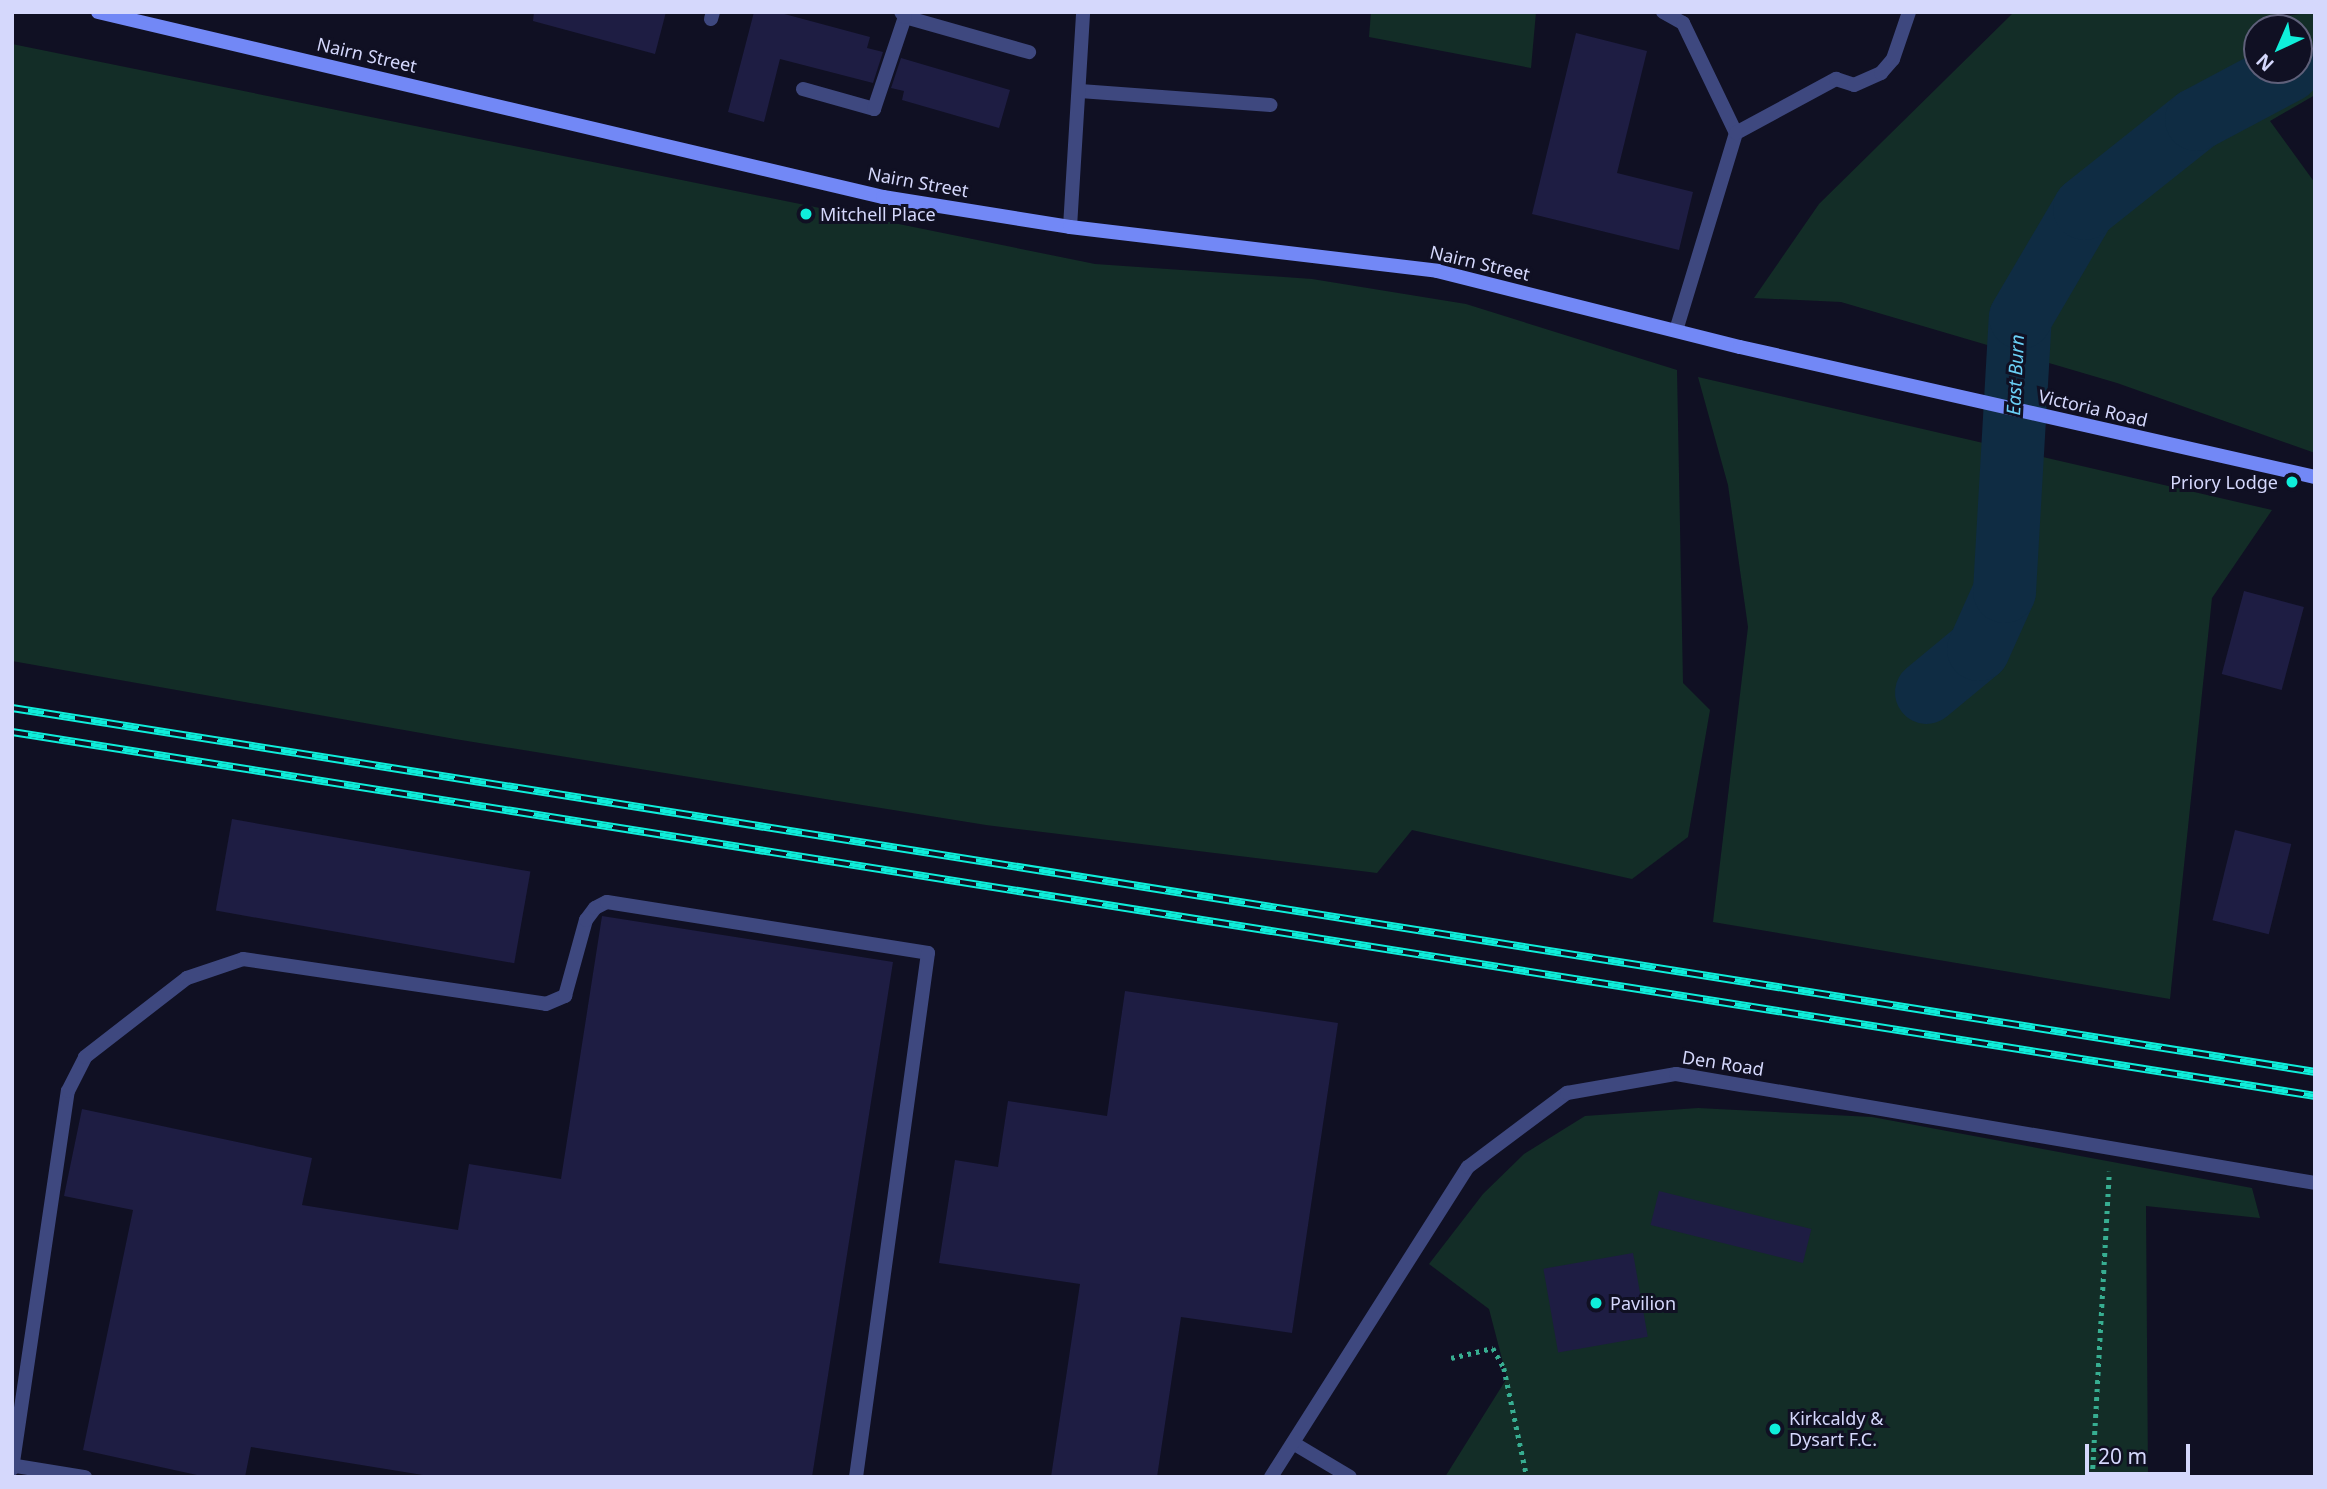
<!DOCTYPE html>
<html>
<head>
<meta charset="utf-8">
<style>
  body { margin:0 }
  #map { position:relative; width:2327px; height:1489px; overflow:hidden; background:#101023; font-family:"Noto Sans",sans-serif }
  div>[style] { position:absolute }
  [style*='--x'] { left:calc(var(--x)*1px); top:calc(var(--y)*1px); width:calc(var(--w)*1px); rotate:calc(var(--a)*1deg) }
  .green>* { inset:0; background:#132d27 }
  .river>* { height:63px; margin:-31.5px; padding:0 31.5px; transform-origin:31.5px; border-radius:31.5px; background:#0f2c43 }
  .building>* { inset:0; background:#1e1d43; transform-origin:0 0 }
  .path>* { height:4.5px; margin-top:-2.25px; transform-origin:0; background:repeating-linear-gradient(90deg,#37ae91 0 3.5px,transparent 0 8.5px) }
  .lane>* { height:14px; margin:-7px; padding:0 7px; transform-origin:7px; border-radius:7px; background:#3e487f }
  .street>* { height:14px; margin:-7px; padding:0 7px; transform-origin:7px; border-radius:7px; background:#3e487f }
  .secondary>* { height:14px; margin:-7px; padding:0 7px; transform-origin:7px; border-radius:7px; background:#7288f6 }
  .rail>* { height:8px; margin-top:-4px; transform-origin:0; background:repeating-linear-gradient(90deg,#101023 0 16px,#0feeda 0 32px); box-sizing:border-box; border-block:2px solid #0feeda }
  .dots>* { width:19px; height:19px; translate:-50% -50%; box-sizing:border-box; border:4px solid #101023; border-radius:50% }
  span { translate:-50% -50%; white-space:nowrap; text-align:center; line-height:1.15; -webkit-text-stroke:6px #101023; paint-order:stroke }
  .street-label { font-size:18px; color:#d5d8fc }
  .poi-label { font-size:18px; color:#d5d8fc }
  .left { translate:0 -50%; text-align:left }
  .right { translate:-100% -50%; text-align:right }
  .water-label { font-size:19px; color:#6acff5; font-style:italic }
  .frame { position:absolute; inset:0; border:14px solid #d5d8fc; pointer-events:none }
  .north { position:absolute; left:2243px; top:14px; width:70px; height:70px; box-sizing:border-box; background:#101023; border:2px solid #5f607a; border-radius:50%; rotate:224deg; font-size:19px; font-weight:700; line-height:28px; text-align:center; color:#d5d8fc }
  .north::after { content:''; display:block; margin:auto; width:24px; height:32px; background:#0feeda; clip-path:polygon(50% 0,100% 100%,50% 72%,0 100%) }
  .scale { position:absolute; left:2085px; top:1444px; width:105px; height:32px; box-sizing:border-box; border:4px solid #d5d8fc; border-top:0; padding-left:9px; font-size:21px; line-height:24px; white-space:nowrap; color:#d5d8fc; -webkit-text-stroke:5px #101023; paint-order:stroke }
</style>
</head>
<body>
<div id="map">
  <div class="green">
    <div style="clip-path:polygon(1371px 12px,1536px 12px,1531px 68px,1369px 37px)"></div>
    <div style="clip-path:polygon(evenodd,2014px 12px,2279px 12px,2283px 16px,2315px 12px,2315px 95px,2270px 121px,2315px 183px,2315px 453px,2117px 383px,1841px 302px,1754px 298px,1819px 204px,2014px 12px,2299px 28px,2299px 70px,2257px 70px,2257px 28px,2299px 28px)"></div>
    <div style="clip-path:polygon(12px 44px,1095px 264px,1312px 279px,1466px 304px,1677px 370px,1683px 683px,1710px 710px,1688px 837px,1632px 879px,1412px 830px,1377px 873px,986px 825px,455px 739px,12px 661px)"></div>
    <div style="clip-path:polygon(1698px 377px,2272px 510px,2212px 598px,2170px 999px,1713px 922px,1748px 627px,1728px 485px)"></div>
    <div style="clip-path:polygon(1698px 1108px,1872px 1117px,2252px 1188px,2260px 1218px,2146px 1206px,2148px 1477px,1445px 1477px,1507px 1378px,1489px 1309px,1429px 1264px,1483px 1194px,1524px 1154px,1585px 1116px)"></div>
  </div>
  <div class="river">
    <div style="--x:1926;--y:692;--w:67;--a:-39.6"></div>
    <div style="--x:1978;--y:649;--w:64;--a:-65.9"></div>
    <div style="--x:2004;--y:591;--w:274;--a:-86.7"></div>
    <div style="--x:2020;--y:317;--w:126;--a:-59.6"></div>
    <div style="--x:2084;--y:208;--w:143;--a:-38.5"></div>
    <div style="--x:2196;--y:119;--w:104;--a:-28"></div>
  </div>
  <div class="building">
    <div style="clip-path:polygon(534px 12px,666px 12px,655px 54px,533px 21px)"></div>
    <div style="clip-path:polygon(754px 12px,777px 12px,870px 37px,867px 48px,883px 52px,873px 83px,780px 59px,764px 122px,728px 112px)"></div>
    <div style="clip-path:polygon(1576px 33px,1647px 51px,1617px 173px,1693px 192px,1679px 250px,1532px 214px)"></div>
    <div style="clip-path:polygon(901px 58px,1010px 90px,999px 128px,902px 100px,904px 91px,891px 88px)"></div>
    <div style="left:2244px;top:591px;width:62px;height:86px;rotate:15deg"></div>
    <div style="left:232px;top:819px;width:303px;height:93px;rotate:10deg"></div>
    <div style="left:2235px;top:830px;width:58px;height:93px;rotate:14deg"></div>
    <div style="clip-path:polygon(602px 916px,893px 962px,812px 1477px,435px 1477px,251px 1447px,245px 1477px,206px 1477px,83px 1450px,133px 1210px,64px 1196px,82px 1109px,312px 1158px,302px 1205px,458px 1230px,469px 1164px,561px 1179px)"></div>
    <div style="clip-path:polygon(1125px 991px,1338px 1023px,1292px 1333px,1181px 1317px,1157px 1477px,1051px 1477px,1080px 1284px,939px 1263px,955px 1160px,998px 1167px,1008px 1101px,1107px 1116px)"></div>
    <div style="left:1659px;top:1191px;width:157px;height:35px;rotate:14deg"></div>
    <div style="left:1633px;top:1253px;width:85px;height:91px;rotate:80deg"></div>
  </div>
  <div class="path">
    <div style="--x:1451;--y:1358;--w:43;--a:-13.4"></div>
    <div style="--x:1493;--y:1348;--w:23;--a:61"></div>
    <div style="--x:1504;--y:1368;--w:111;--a:78.1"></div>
    <div style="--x:2092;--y:1477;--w:306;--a:-86.8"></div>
  </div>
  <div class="lane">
    <div style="--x:1663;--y:12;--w:23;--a:29"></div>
    <div style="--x:1683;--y:23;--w:122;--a:64.3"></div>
    <div style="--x:1736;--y:133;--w:206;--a:106.9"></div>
    <div style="--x:905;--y:17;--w:129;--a:15.8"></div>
    <div style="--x:803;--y:89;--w:74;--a:15.7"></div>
    <div style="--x:874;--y:109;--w:97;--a:-71.4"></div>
    <div style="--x:905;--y:17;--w:6;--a:-129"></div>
    <div style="--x:1080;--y:91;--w:191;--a:4.2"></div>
    <div style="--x:1736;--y:133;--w:114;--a:-28.4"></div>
    <div style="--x:1836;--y:79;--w:19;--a:18"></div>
    <div style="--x:1854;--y:85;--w:30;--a:-24"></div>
    <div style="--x:1881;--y:73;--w:18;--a:-49"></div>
    <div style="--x:1893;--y:59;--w:50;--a:-71.2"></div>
    <div style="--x:1293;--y:1443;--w:66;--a:30.8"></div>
    <div style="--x:16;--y:1466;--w:70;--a:9.1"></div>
    <div style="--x:12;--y:1469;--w:382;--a:-81.6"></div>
    <div style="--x:68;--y:1091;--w:38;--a:-63"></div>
    <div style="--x:85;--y:1057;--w:129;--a:-37.8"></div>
    <div style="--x:187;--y:978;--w:59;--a:-18.7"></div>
    <div style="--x:243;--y:959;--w:306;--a:8.4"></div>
    <div style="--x:546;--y:1004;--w:21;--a:-23"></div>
    <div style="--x:565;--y:996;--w:79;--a:-74.6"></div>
    <div style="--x:586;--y:920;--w:15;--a:-53"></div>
    <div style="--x:595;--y:908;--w:13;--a:-27"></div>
    <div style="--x:607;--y:902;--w:325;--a:9"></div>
    <div style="--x:928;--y:953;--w:529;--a:97.82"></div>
  </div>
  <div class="street">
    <div style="--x:711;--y:19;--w:7;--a:-74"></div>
    <div style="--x:1070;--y:227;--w:215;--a:-86.5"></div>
    <div style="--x:1271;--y:1477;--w:367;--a:-57.6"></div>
    <div style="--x:1468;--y:1167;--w:124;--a:-36.8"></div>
    <div style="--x:1567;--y:1093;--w:111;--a:-9.9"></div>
    <div style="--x:1676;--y:1074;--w:648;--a:9.68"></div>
  </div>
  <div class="secondary">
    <div style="--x:98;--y:12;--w:807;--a:13.26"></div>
    <div style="--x:883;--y:197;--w:189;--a:9.1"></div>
    <div style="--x:1070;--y:227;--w:370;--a:6.8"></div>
    <div style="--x:1437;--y:271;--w:312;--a:14.1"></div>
    <div style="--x:1740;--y:347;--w:590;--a:12.74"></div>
  </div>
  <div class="rail">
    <div style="--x:12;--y:708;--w:2332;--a:8.98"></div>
    <div style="--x:12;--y:732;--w:2332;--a:8.98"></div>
  </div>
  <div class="dots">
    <div style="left:806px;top:214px;background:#0feeda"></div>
    <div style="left:2292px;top:482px;background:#0feeda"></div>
    <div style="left:1596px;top:1303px;background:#0feeda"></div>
    <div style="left:1775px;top:1429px;background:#0feeda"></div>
  </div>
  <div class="street-label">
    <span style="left:367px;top:55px;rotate:13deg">Nairn Street</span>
    <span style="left:918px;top:182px;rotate:10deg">Nairn Street</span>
    <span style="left:1480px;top:263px;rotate:13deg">Nairn Street</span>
    <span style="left:2093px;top:408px;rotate:13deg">Victoria Road</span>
    <span style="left:1723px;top:1063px;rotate:9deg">Den Road</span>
  </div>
  <div class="poi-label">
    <span class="left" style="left:820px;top:214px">Mitchell Place</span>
    <span class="right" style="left:2278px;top:482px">Priory Lodge</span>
    <span class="left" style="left:1610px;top:1303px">Pavilion</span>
    <span class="left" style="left:1789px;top:1429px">Kirkcaldy &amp;<br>Dysart F.C.</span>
  </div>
  <div class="water-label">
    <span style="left:2016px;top:375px;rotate:-87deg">East Burn</span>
  </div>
  <div class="frame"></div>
  <div class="north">N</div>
  <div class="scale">20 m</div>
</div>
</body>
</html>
